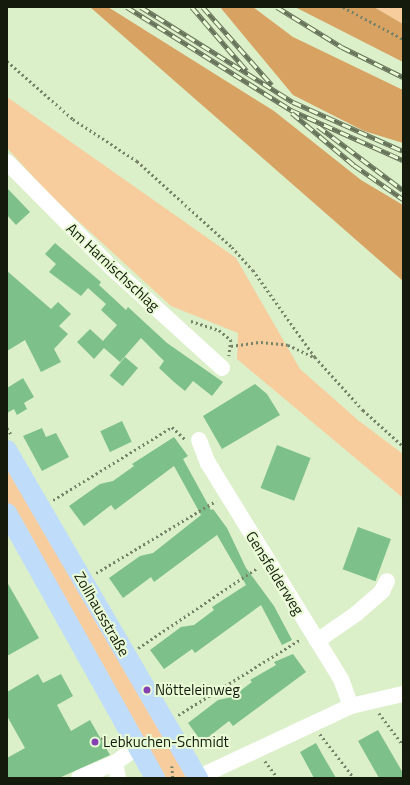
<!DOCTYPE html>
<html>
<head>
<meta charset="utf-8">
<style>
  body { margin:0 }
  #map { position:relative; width:410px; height:785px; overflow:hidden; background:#dbefc8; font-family:"Titillium Web",sans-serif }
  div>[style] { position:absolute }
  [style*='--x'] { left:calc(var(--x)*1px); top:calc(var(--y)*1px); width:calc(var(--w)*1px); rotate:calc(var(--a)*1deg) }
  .green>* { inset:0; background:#f8cd9e }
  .forest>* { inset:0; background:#d8a263 }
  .building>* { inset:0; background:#7ec08a; transform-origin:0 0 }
  .path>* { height:2.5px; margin-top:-1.25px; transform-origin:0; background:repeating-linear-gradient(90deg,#768369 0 2px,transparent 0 5px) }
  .minor>* { height:16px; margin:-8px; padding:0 8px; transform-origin:8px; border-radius:8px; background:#fff }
  .major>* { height:20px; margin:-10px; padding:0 10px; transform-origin:10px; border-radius:10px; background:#bfddfb }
  .rail>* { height:4.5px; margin-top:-2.25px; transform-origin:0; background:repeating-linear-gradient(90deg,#e9fcd5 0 9px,#667259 0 18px); box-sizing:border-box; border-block:1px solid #667259 }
  .dots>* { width:11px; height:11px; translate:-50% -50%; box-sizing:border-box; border:2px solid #e9fcd5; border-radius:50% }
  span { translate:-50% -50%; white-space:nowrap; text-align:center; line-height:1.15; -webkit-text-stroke:4px #e9fcd5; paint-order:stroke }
  .street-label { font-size:15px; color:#141a0c }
  .poi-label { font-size:15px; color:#141a0c }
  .left { translate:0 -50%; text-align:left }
  .frame { position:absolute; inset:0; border:8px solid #141a0c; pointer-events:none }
</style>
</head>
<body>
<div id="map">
  <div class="green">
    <div style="clip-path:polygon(374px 7px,403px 7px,403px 24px)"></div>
    <div style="clip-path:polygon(7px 97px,236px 258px,300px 369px,359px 421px,403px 454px,403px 498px,237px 359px,238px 333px,171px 306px,51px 196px,7px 148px)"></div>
    <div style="clip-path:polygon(7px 462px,191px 778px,156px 778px,7px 505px)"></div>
  </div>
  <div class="forest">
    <div style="clip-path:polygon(90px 7px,108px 7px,274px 111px,361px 180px,403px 205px,403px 281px)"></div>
    <div style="clip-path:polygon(220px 7px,253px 7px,293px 37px,403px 90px,403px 143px,364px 131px,293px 95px)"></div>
    <div style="clip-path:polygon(295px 7px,374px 7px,403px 24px,403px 62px)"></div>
  </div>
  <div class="building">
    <div style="clip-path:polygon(7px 188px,30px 212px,16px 225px,7px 215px)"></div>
    <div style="clip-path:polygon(55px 243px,101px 282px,99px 285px,126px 310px,128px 307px,167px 343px,223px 382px,212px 396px,193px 381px,185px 391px,174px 382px,159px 368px,164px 361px,141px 338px,120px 362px,104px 348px,94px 359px,77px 342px,90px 329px,103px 341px,117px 325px,101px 310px,106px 304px,88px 288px,81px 296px,49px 272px,56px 264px,45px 254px)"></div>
    <div style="clip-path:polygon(7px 271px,51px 309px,58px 302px,71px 314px,59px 326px,68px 334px,54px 349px,61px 362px,41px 372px,25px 340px,7px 351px)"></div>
    <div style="left:125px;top:357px;width:17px;height:24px;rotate:40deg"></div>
    <div style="clip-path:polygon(23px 378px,34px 397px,24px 403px,27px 409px,17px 415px,14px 409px,7px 413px,7px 388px)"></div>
    <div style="clip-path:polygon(255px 384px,267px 394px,280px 415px,222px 449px,203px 416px)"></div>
    <div style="left:122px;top:421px;width:23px;height:24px;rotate:65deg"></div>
    <div style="clip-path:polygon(42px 428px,46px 437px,56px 433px,69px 457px,42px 471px,23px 436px)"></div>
    <div style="clip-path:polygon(174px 437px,188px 456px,183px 459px,211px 510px,213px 509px,227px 528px,246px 568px,274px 606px,292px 640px,282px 645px,261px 605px,195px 653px,192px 649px,164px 669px,150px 650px,181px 627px,194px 625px,214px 610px,212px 607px,246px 585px,217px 535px,154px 582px,151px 577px,123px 598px,109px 578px,140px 556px,153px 553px,201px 515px,174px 466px,115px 510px,111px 505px,84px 526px,69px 506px,100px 484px,113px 481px,134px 466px,132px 464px)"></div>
    <div style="left:277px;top:445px;width:36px;height:46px;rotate:21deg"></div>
    <div style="left:358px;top:527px;width:35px;height:45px;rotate:20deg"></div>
    <div style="clip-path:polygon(7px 582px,39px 638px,7px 656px)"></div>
    <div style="clip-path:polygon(293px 654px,306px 672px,233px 726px,229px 721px,202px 742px,188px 723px,218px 700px,232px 697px,252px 682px,250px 680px,276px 665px,274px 662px)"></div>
    <div style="clip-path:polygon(38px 674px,43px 683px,61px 674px,73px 696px,57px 705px,71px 731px,90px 720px,110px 755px,59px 778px,7px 778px,7px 758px,25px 748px,7px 716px,7px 692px)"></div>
    <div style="clip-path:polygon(378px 730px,403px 773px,403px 778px,379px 778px,358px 741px)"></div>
    <div style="clip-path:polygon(316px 743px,322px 754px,336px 778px,314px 778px,300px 752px)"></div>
  </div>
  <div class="path">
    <div style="--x:343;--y:7;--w:68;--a:28.1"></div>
    <div style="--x:7;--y:61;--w:88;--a:41.3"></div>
    <div style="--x:73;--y:119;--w:77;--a:33.3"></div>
    <div style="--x:137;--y:161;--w:128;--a:42.2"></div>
    <div style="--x:232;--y:247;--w:31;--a:48"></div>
    <div style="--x:253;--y:270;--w:107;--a:54.5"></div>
    <div style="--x:315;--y:357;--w:72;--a:47.8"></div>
    <div style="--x:363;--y:410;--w:54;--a:42"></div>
    <div style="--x:191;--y:321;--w:29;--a:18"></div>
    <div style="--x:219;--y:330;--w:16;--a:40"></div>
    <div style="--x:231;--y:340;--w:16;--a:97"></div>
    <div style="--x:231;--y:346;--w:30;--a:-8"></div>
    <div style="--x:261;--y:342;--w:27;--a:6"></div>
    <div style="--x:288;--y:345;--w:29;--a:25"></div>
    <div style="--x:7;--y:428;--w:7;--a:56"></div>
    <div style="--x:53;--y:500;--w:140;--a:-31.5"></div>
    <div style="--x:172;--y:427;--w:18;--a:43"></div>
    <div style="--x:96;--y:573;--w:140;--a:-31"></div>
    <div style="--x:138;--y:648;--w:143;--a:-33.9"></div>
    <div style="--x:379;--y:713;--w:40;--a:53"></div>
    <div style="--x:178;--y:715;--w:145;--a:-31.7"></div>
    <div style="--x:320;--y:734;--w:56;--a:52.3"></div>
    <div style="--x:101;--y:739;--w:8;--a:-30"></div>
    <div style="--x:265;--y:761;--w:21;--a:53"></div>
    <div style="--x:172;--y:766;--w:12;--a:85"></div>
  </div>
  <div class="minor">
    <div style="--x:7;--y:162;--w:148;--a:45.3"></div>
    <div style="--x:111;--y:267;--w:150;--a:42.3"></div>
    <div style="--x:199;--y:440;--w:25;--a:69"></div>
    <div style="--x:208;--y:463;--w:254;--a:58.4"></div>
    <div style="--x:341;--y:679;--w:29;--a:70"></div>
    <div style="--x:317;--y:641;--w:47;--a:-34.7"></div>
    <div style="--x:356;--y:614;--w:35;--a:-41"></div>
    <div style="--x:382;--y:591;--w:11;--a:-63"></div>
    <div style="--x:79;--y:778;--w:39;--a:-23"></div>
    <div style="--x:118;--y:778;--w:15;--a:-101"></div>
    <div style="--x:115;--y:763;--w:29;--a:-36"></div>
    <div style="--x:197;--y:778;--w:170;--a:-25.1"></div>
    <div style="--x:351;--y:706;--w:53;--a:-13"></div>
  </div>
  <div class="major">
    <div style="--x:7;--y:450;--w:380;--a:59.8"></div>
    <div style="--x:7;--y:513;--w:304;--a:60.8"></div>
  </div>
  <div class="rail">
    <div style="--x:127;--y:7;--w:194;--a:32.1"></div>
    <div style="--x:291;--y:110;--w:123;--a:24.1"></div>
    <div style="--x:141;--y:7;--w:179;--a:32"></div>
    <div style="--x:293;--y:102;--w:120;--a:24"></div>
    <div style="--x:192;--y:7;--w:84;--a:49.3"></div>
    <div style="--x:203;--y:7;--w:104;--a:48.5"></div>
    <div style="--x:277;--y:7;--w:76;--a:31.6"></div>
    <div style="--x:342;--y:47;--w:68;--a:26.2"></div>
    <div style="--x:292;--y:113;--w:81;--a:40"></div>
    <div style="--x:354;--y:165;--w:60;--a:34.8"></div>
    <div style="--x:318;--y:126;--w:106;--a:37"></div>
  </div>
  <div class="dots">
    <div style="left:147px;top:690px;background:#8540b3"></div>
    <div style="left:95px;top:742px;background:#8540b3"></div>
  </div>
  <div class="street-label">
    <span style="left:113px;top:267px;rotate:43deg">Am Harnischschlag</span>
    <span style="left:275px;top:573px;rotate:58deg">Gensfelderweg</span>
    <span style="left:102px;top:614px;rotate:60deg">Zollhausstraße</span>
  </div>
  <div class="poi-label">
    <span class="left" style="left:155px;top:690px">Nötteleinweg</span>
    <span class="left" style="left:103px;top:742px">Lebkuchen-Schmidt</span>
  </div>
  <div class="frame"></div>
</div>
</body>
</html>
